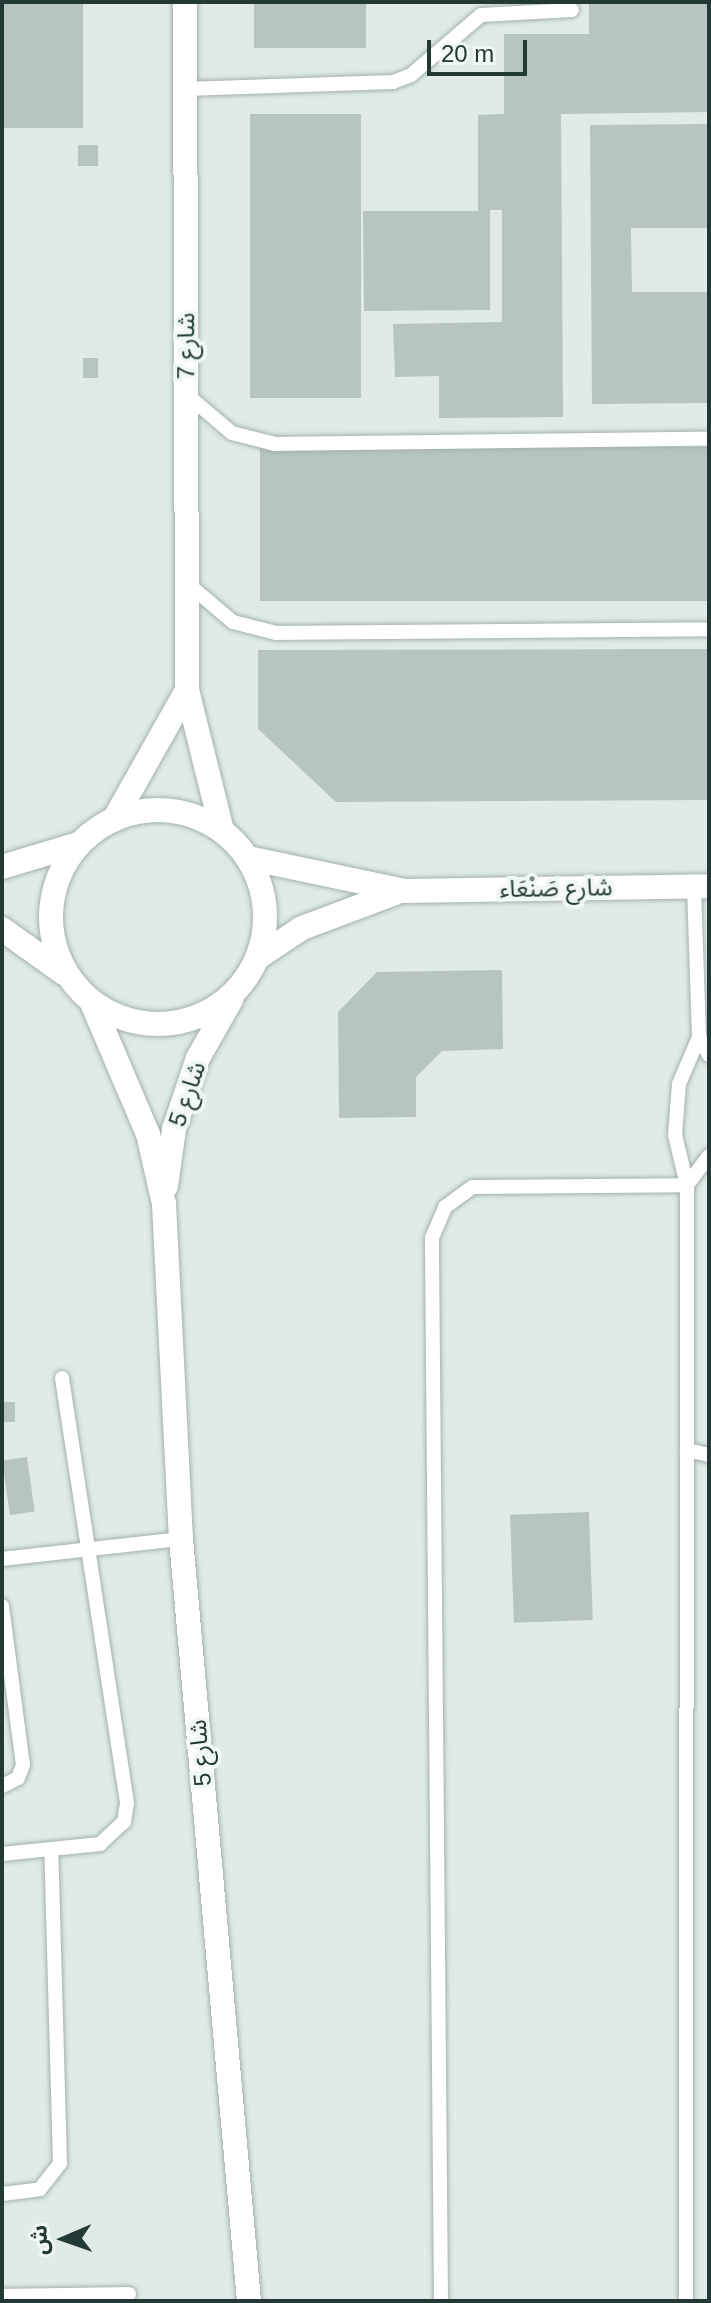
<!DOCTYPE html>
<html>
<head>
<meta charset="utf-8">
<style>
  body { margin:0 }
  #map { position:relative; width:711px; height:2303px; overflow:hidden; background:#e0eae6; font-family:Arial,"Noto Sans Arabic",sans-serif }
  div>[style] { position:absolute }
  [style*='--x'] { left:calc(var(--x)*1px); top:calc(var(--y)*1px); width:calc(var(--w)*1px); rotate:calc(var(--a)*1deg) }
  .building>* { inset:0; background:#b6c5c0; transform-origin:0 0 }
  .roads { filter:drop-shadow(0 0 2px #a3b1ad) drop-shadow(0 0 2px #a3b1ad) }
  .lane>* { height:14px; margin:-7px; padding:0 7px; transform-origin:7px; border-radius:7px; background:#fff }
  .secondary>* { height:24px; margin:-12px; padding:0 12px; transform-origin:12px; border-radius:12px; background:#fff }
  .secondary>.ring { margin:-12px; padding:0; box-sizing:content-box; background:none; border:24px solid #fff; border-radius:50% }
  span { translate:-50% -50%; white-space:nowrap; text-align:center; line-height:1.15; -webkit-text-stroke:8px #f0f7f4; paint-order:stroke }
  .street-label { font-size:24px; color:#223935 }
  .frame { position:absolute; inset:0; border:4px solid #223935; pointer-events:none }
  .north { position:absolute; left:24px; top:2199px; width:80px; height:80px; -webkit-text-stroke:6px #f0f7f4; paint-order:stroke; rotate:268deg; font-size:22px; font-weight:700; line-height:32px; text-align:center; color:#223935 }
  .north::after { content:''; display:block; margin:auto; width:28px; height:36px; background:#223935; clip-path:polygon(50% 0,100% 100%,50% 72%,0 100%) }
  .scale { position:absolute; left:427px; top:40px; width:100px; height:36px; box-sizing:border-box; border:4px solid #223935; border-top:0; padding-left:10px; font-size:24px; line-height:28px; white-space:nowrap; color:#223935; -webkit-text-stroke:6px #f0f7f4; paint-order:stroke }
</style>
</head>
<body>
<div id="map">
  <div class="building">
    <div style="left:2px;top:2px;width:81px;height:126px"></div>
    <div style="left:254px;top:2px;width:112px;height:46px"></div>
    <div style="clip-path:polygon(589px 2px,709px 2px,709px 112px,561px 114px,563px 417px,439px 418px,439px 376px,395px 377px,393px 324px,502px 322px,502px 210px,490px 210px,490px 310px,364px 311px,363px 211px,478px 211px,478px 115px,504px 114px,504px 34px,589px 34px)"></div>
    <div style="left:361px;top:114px;width:284px;height:111px;rotate:90deg"></div>
    <div style="clip-path:polygon(709px 124px,709px 228px,631px 228px,632px 292px,709px 292px,709px 403px,592px 404px,590px 125px)"></div>
    <div style="left:78px;top:145px;width:20px;height:21px"></div>
    <div style="left:98px;top:358px;width:20px;height:15px;rotate:90deg"></div>
    <div style="left:709px;top:447px;width:154px;height:449px;rotate:90deg"></div>
    <div style="clip-path:polygon(709px 649px,709px 800px,336px 802px,258px 729px,258px 650px)"></div>
    <div style="clip-path:polygon(502px 970px,503px 1049px,442px 1051px,416px 1077px,416px 1117px,339px 1118px,338px 1012px,377px 972px)"></div>
    <div style="left:2px;top:1402px;width:13px;height:20px"></div>
    <div style="left:27px;top:1457px;width:55px;height:25px;rotate:82deg"></div>
    <div style="left:589px;top:1512px;width:108px;height:79px;rotate:88deg"></div>
  </div>
  <div class="roads">
    <div class="lane">
      <div style="--x:185;--y:89;--w:208;--a:-1.9"></div>
      <div style="--x:393;--y:82;--w:19;--a:-21"></div>
      <div style="--x:411;--y:75;--w:92;--a:-40.6"></div>
      <div style="--x:481;--y:15;--w:91;--a:-3.1"></div>
      <div style="--x:186;--y:394;--w:60;--a:40.3"></div>
      <div style="--x:232;--y:433;--w:44;--a:14.3"></div>
      <div style="--x:275;--y:444;--w:434;--a:-0.7"></div>
      <div style="--x:187;--y:583;--w:60;--a:40.3"></div>
      <div style="--x:233;--y:622;--w:44;--a:14.3"></div>
      <div style="--x:276;--y:633;--w:433;--a:-0.5"></div>
      <div style="--x:699;--y:1037;--w:21;--a:61"></div>
      <div style="--x:687;--y:1185;--w:36;--a:-53"></div>
      <div style="--x:687;--y:1450;--w:23;--a:13"></div>
      <div style="--x:2;--y:1559;--w:180;--a:-6.4"></div>
      <div style="--x:2;--y:1606;--w:160;--a:82.5"></div>
      <div style="--x:23;--y:1765;--w:14;--a:111"></div>
      <div style="--x:18;--y:1778;--w:18;--a:153"></div>
      <div style="--x:2;--y:1854;--w:99;--a:-5.8"></div>
      <div style="--x:100;--y:1844;--w:33;--a:-43"></div>
      <div style="--x:124;--y:1822;--w:19;--a:-81"></div>
      <div style="--x:127;--y:1803;--w:430;--a:-98.7"></div>
      <div style="--x:2;--y:2194;--w:38;--a:-7"></div>
      <div style="--x:40;--y:2189;--w:33;--a:-52"></div>
      <div style="--x:60;--y:2163;--w:313;--a:-91.6"></div>
      <div style="--x:2;--y:2296;--w:127;--a:-0.9"></div>
      <div style="--x:441;--y:2301;--w:1063;--a:-90.49"></div>
      <div style="--x:432;--y:1238;--w:34;--a:-67"></div>
      <div style="--x:445;--y:1207;--w:34;--a:-36"></div>
      <div style="--x:473;--y:1187;--w:214;--a:-0.5"></div>
      <div style="--x:686;--y:2301;--w:1116;--a:-89.95"></div>
      <div style="--x:687;--y:1185;--w:51;--a:-103.5"></div>
      <div style="--x:675;--y:1135;--w:51;--a:-85.5"></div>
      <div style="--x:679;--y:1084;--w:51;--a:-66.9"></div>
      <div style="--x:699;--y:1037;--w:152;--a:-91.9"></div>
    </div>
    <div class="secondary">
      <div style="--x:185;--y:2;--w:688;--a:89.83"></div>
      <div style="--x:187;--y:690;--w:144;--a:76"></div>
      <div class="ring" style="left:51px;top:810px;width:190px;height:190px"></div>
      <div style="--x:115;--y:818;--w:147;--a:-60.6"></div>
      <div style="--x:248;--y:858;--w:159;--a:11.9"></div>
      <div style="--x:404;--y:891;--w:305;--a:-0.9"></div>
      <div style="--x:2;--y:867;--w:79;--a:-16.8"></div>
      <div style="--x:2;--y:929;--w:77;--a:35.5"></div>
      <div style="--x:257;--y:958;--w:54;--a:-33.7"></div>
      <div style="--x:302;--y:928;--w:99;--a:-20.6"></div>
      <div style="--x:92;--y:1003;--w:142;--a:66.9"></div>
      <div style="--x:148;--y:1134;--w:72;--a:77.1"></div>
      <div style="--x:164;--y:1204;--w:335;--a:87.1"></div>
      <div style="--x:181;--y:1539;--w:765;--a:84.9"></div>
      <div style="--x:166;--y:1186;--w:58;--a:-82"></div>
      <div style="--x:174;--y:1129;--w:75;--a:-71.3"></div>
      <div style="--x:198;--y:1058;--w:67;--a:-60.4"></div>
    </div>
  </div>
  <div class="street-label">
    <span style="left:186px;top:346px;rotate:-90deg">شارع 7</span>
    <span style="left:556px;top:888px;rotate:-1deg">شارع صَنْعَاء</span>
    <span style="left:187px;top:1094px;rotate:-71deg">شارع 5</span>
    <span style="left:200px;top:1753px;rotate:-95deg">شارع 5</span>
  </div>
  <div class="frame"></div>
  <div class="north">ش</div>
  <div class="scale">20 m</div>
</div>
</body>
</html>
